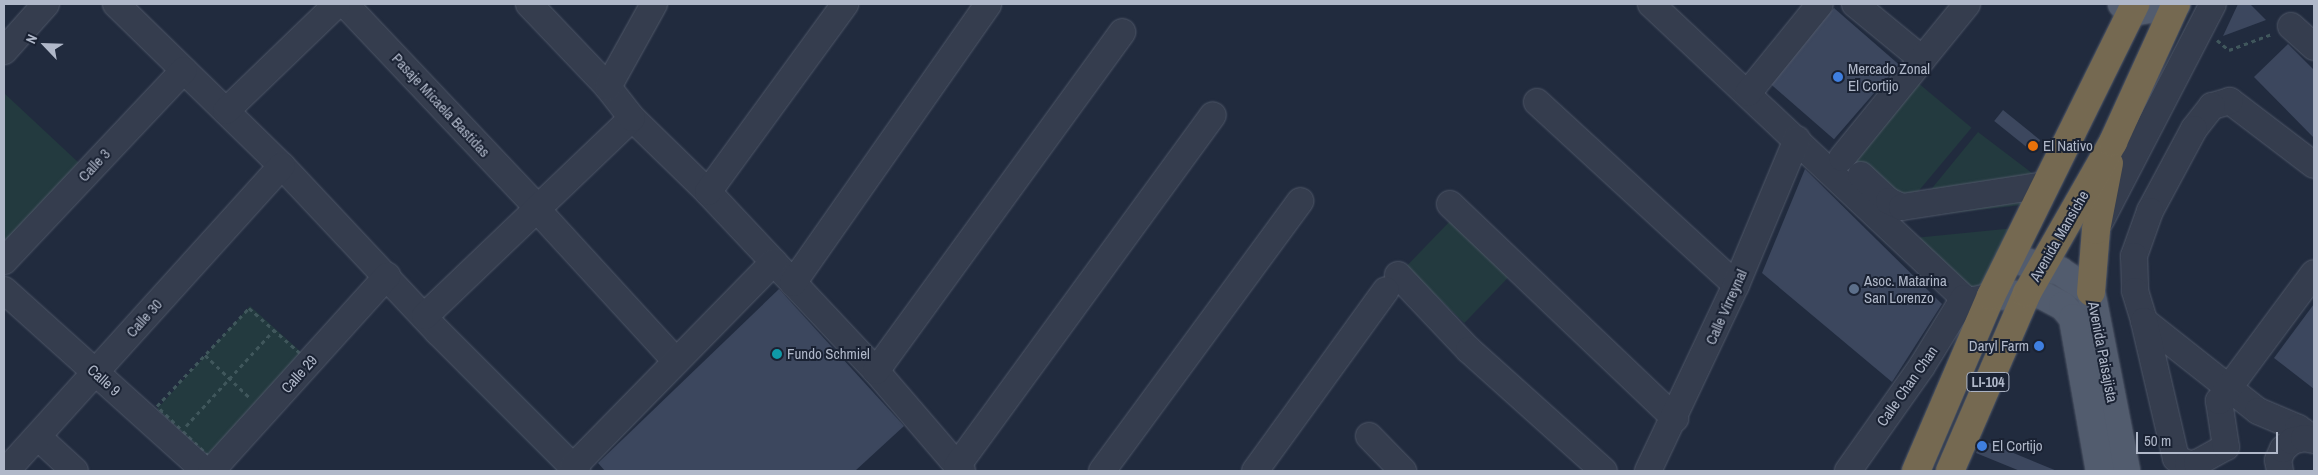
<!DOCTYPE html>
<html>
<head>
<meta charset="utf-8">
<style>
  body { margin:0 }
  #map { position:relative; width:2318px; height:475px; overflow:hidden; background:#212b3e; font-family:"Archivo Narrow",sans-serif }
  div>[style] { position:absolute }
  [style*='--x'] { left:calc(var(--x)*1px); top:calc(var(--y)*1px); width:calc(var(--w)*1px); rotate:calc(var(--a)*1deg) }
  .green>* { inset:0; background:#233a3f; transform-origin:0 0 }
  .building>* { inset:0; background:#3c475e; transform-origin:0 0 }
  .path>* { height:3px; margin-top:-1.5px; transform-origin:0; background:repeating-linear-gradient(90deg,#40575c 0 4px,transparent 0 8px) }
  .roads { filter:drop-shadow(0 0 1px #505869) drop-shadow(0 0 1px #505869) }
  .minor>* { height:26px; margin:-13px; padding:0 13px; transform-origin:13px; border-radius:13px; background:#353d4e }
  .major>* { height:28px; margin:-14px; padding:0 14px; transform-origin:14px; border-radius:14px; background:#525c6e }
  .highway>* { height:28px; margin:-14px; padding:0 14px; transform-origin:14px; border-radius:14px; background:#756951 }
  .dots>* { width:14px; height:14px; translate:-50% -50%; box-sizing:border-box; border:2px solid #1a2233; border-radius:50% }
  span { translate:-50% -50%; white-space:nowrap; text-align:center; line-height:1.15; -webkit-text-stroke:4px #1a2233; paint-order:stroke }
  .shield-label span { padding:1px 4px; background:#1a2233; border:1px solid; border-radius:4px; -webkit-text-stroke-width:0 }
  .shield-label { font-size:14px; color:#b0b8c9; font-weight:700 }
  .poi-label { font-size:15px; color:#b0b8c9 }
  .left { translate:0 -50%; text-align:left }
  .right { translate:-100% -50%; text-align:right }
  .street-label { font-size:15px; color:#b0b8c9 }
  .frame { position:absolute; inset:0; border:5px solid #b0b8c9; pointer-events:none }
  .north { position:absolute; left:20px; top:20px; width:50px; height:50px; -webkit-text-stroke:4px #1a2233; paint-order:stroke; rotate:294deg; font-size:14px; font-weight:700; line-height:20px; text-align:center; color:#b0b8c9 }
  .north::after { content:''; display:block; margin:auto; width:18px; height:22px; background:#b0b8c9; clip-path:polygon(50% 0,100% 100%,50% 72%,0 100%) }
  .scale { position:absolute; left:2136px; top:432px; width:142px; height:22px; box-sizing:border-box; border:2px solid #b0b8c9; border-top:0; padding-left:6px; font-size:15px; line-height:18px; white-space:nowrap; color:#b0b8c9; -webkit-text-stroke:4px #1a2233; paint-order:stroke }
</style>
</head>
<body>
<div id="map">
  <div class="green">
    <div style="left:1911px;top:77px;width:79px;height:100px;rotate:40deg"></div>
    <div style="clip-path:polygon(4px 93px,79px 163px,4px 244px)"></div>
    <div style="clip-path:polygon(1978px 132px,2036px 176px,2022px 205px,1934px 215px,1915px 209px)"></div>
    <div style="left:1454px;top:217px;width:81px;height:69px;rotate:44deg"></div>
    <div style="clip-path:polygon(2015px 228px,1987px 290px,1972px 293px,1914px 238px)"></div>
    <div style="left:250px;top:306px;width:72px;height:139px;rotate:42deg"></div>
  </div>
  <div class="building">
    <div style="clip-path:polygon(2238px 4px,2250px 4px,2266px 20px,2223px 36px)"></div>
    <div style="left:1834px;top:8px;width:86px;height:99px;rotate:41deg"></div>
    <div style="clip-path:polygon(2288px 44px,2314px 70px,2314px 138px,2254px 77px)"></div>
    <div style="left:2003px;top:110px;width:48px;height:14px;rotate:39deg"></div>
    <div style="clip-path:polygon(1805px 169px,1942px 304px,1892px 382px,1762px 273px)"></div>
    <div style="clip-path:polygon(779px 289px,904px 426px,855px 471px,605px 471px,598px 463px)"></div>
    <div style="clip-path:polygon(2314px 304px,2314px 389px,2274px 358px)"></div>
    <div style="clip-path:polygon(1982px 440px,2057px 471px,2020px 471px,1976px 453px)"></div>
  </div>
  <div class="path">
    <div style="--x:2217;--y:40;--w:16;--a:40"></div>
    <div style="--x:2229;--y:50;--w:46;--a:-20.4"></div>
    <div style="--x:249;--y:308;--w:69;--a:41.5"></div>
    <div style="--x:301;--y:354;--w:137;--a:132"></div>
    <div style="--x:209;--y:456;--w:72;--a:-136.1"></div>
    <div style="--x:157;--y:406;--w:134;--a:-46.8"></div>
    <div style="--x:205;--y:355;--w:61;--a:43.7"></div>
    <div style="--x:186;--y:426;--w:130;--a:-47.5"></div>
  </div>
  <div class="roads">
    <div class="minor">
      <div style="--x:116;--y:4;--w:232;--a:44.3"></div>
      <div style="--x:282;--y:166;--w:228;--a:46.8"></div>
      <div style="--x:438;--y:332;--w:197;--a:45"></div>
      <div style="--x:345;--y:4;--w:278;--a:46.6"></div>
      <div style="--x:529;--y:4;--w:115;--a:46.4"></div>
      <div style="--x:1651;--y:4;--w:429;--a:43.2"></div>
      <div style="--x:1964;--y:298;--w:7;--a:27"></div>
      <div style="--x:1970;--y:301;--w:22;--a:-13"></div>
      <div style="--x:1855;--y:4;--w:87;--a:39.4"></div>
      <div style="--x:2291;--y:26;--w:31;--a:42"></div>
      <div style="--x:4;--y:51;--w:63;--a:-48.2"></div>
      <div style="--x:1748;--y:93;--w:114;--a:-51"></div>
      <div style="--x:1537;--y:102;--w:270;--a:42.6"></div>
      <div style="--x:226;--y:111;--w:154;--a:-43.9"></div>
      <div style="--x:632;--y:118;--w:106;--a:44.2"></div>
      <div style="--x:708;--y:192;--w:245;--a:46.8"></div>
      <div style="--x:876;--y:371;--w:132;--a:49.3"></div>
      <div style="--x:1842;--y:158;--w:198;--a:-50.9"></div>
      <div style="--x:2314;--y:165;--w:106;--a:-142.7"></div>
      <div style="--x:2230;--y:101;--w:19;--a:164"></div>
      <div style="--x:2212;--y:106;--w:29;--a:128"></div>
      <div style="--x:2194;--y:129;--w:93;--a:118.2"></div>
      <div style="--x:2150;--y:211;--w:48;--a:109.6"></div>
      <div style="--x:2134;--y:256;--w:35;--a:88"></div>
      <div style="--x:2135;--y:291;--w:31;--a:73"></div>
      <div style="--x:2144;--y:321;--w:145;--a:38.3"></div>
      <div style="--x:2258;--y:411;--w:43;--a:23"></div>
      <div style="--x:2298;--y:428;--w:19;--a:35"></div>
      <div style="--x:1861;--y:175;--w:38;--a:43"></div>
      <div style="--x:1889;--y:201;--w:14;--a:25"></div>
      <div style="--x:1902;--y:207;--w:146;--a:-8.7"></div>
      <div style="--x:708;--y:192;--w:233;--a:-53.9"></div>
      <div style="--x:1450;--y:204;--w:311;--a:43.6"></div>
      <div style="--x:543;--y:216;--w:197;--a:47.5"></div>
      <div style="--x:2101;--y:220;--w:243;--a:-62.6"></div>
      <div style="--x:4;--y:261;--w:262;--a:-46.7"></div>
      <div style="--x:1398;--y:275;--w:103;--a:46.6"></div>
      <div style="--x:1469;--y:350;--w:181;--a:41.9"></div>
      <div style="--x:793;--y:283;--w:340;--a:-55"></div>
      <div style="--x:4;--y:290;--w:270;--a:42"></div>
      <div style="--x:425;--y:316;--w:286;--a:-43.7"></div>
      <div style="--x:632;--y:118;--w:39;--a:-128"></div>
      <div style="--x:608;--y:87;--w:95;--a:-61"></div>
      <div style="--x:2144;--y:321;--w:141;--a:76.9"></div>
      <div style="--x:2176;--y:458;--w:13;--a:27"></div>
      <div style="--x:2188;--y:464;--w:9;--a:-6"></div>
      <div style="--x:2197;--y:463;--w:33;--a:-29"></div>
      <div style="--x:2226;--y:447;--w:47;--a:-98.7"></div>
      <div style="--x:2219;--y:401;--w:159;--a:-53.4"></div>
      <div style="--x:876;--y:371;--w:419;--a:-54"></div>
      <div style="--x:1369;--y:436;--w:49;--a:45.8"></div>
      <div style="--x:38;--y:437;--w:50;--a:42.6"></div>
      <div style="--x:957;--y:466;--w:434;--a:-53.9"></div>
      <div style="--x:573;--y:467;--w:287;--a:-45.6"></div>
      <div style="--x:6;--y:471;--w:411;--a:-47.9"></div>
      <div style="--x:211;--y:471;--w:263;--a:-47.9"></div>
      <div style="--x:1102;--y:471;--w:335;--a:-53.7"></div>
      <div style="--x:1255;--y:471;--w:223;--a:-54.1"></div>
      <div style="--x:1648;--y:471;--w:206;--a:-64.7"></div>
      <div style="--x:1736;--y:285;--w:158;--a:-67.3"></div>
      <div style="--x:1848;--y:471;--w:128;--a:-54.8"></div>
      <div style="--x:1922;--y:366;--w:80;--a:-58.3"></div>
      <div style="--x:2280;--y:471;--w:11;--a:-100"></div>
      <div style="--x:2278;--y:460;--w:12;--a:-66"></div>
      <div style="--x:2283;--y:449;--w:12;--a:-42"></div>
      <div style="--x:2292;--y:441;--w:12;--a:-14"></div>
      <div style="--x:2304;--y:438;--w:10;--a:11"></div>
    </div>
    <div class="major">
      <div style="--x:2122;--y:4;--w:13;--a:39"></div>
      <div style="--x:2132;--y:12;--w:45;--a:-10.3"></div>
      <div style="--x:2010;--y:258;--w:52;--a:14.6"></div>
      <div style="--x:2060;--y:271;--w:37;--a:34"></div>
      <div style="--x:2091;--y:292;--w:182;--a:78.9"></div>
      <div style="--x:1991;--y:296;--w:49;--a:-2.3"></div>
      <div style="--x:2040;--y:294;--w:26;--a:28"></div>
      <div style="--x:2063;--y:306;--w:16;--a:50"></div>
      <div style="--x:2073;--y:318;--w:155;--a:80"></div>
    </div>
    <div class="highway">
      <div style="--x:2091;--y:292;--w:62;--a:-85.4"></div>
      <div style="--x:2096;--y:230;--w:68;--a:-79"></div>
      <div style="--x:1916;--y:471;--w:190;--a:-66.8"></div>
      <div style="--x:1991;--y:296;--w:326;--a:-63.7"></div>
      <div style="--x:1950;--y:471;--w:194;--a:-66.6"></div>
      <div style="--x:2027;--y:293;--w:174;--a:-60.3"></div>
      <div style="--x:2113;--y:142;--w:152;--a:-65.5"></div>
    </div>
  </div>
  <div class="dots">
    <div style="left:1838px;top:77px;background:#3f7fe0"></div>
    <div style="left:2033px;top:146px;background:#e8710a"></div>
    <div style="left:1854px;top:289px;background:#5c6f8a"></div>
    <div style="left:2039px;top:346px;background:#3f7fe0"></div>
    <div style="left:777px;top:354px;background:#0f9aa8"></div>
    <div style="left:1982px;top:446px;background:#3f7fe0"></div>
  </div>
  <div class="shield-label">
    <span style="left:1988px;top:382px">LI-104</span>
  </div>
  <div class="poi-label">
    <span class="left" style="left:1848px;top:77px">Mercado Zonal<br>El Cortijo</span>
    <span class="left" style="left:2043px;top:146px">El Nativo</span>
    <span class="left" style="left:1864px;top:289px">Asoc. Matarina<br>San Lorenzo</span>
    <span class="right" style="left:2029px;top:346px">Daryl Farm</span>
    <span class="left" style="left:787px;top:354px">Fundo Schmiel</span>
    <span class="left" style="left:1992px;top:446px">El Cortijo</span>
  </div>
  <div class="street-label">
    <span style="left:441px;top:105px;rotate:47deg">Pasaje Micaela Bastidas</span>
    <span style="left:94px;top:165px;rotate:-47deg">Calle 3</span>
    <span style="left:2059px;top:236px;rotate:-60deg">Avenida Mansiche</span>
    <span style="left:1726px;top:307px;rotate:-66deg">Calle Virreynal</span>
    <span style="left:144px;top:318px;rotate:-48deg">Calle 30</span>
    <span style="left:2103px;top:352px;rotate:79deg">Avenida Paisajista</span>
    <span style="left:299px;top:374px;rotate:-48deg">Calle 29</span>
    <span style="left:104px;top:380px;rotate:42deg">Calle 9</span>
    <span style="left:1907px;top:386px;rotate:-55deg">Calle Chan Chan</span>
  </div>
  <div class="frame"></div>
  <div class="north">N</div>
  <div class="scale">50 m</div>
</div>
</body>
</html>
